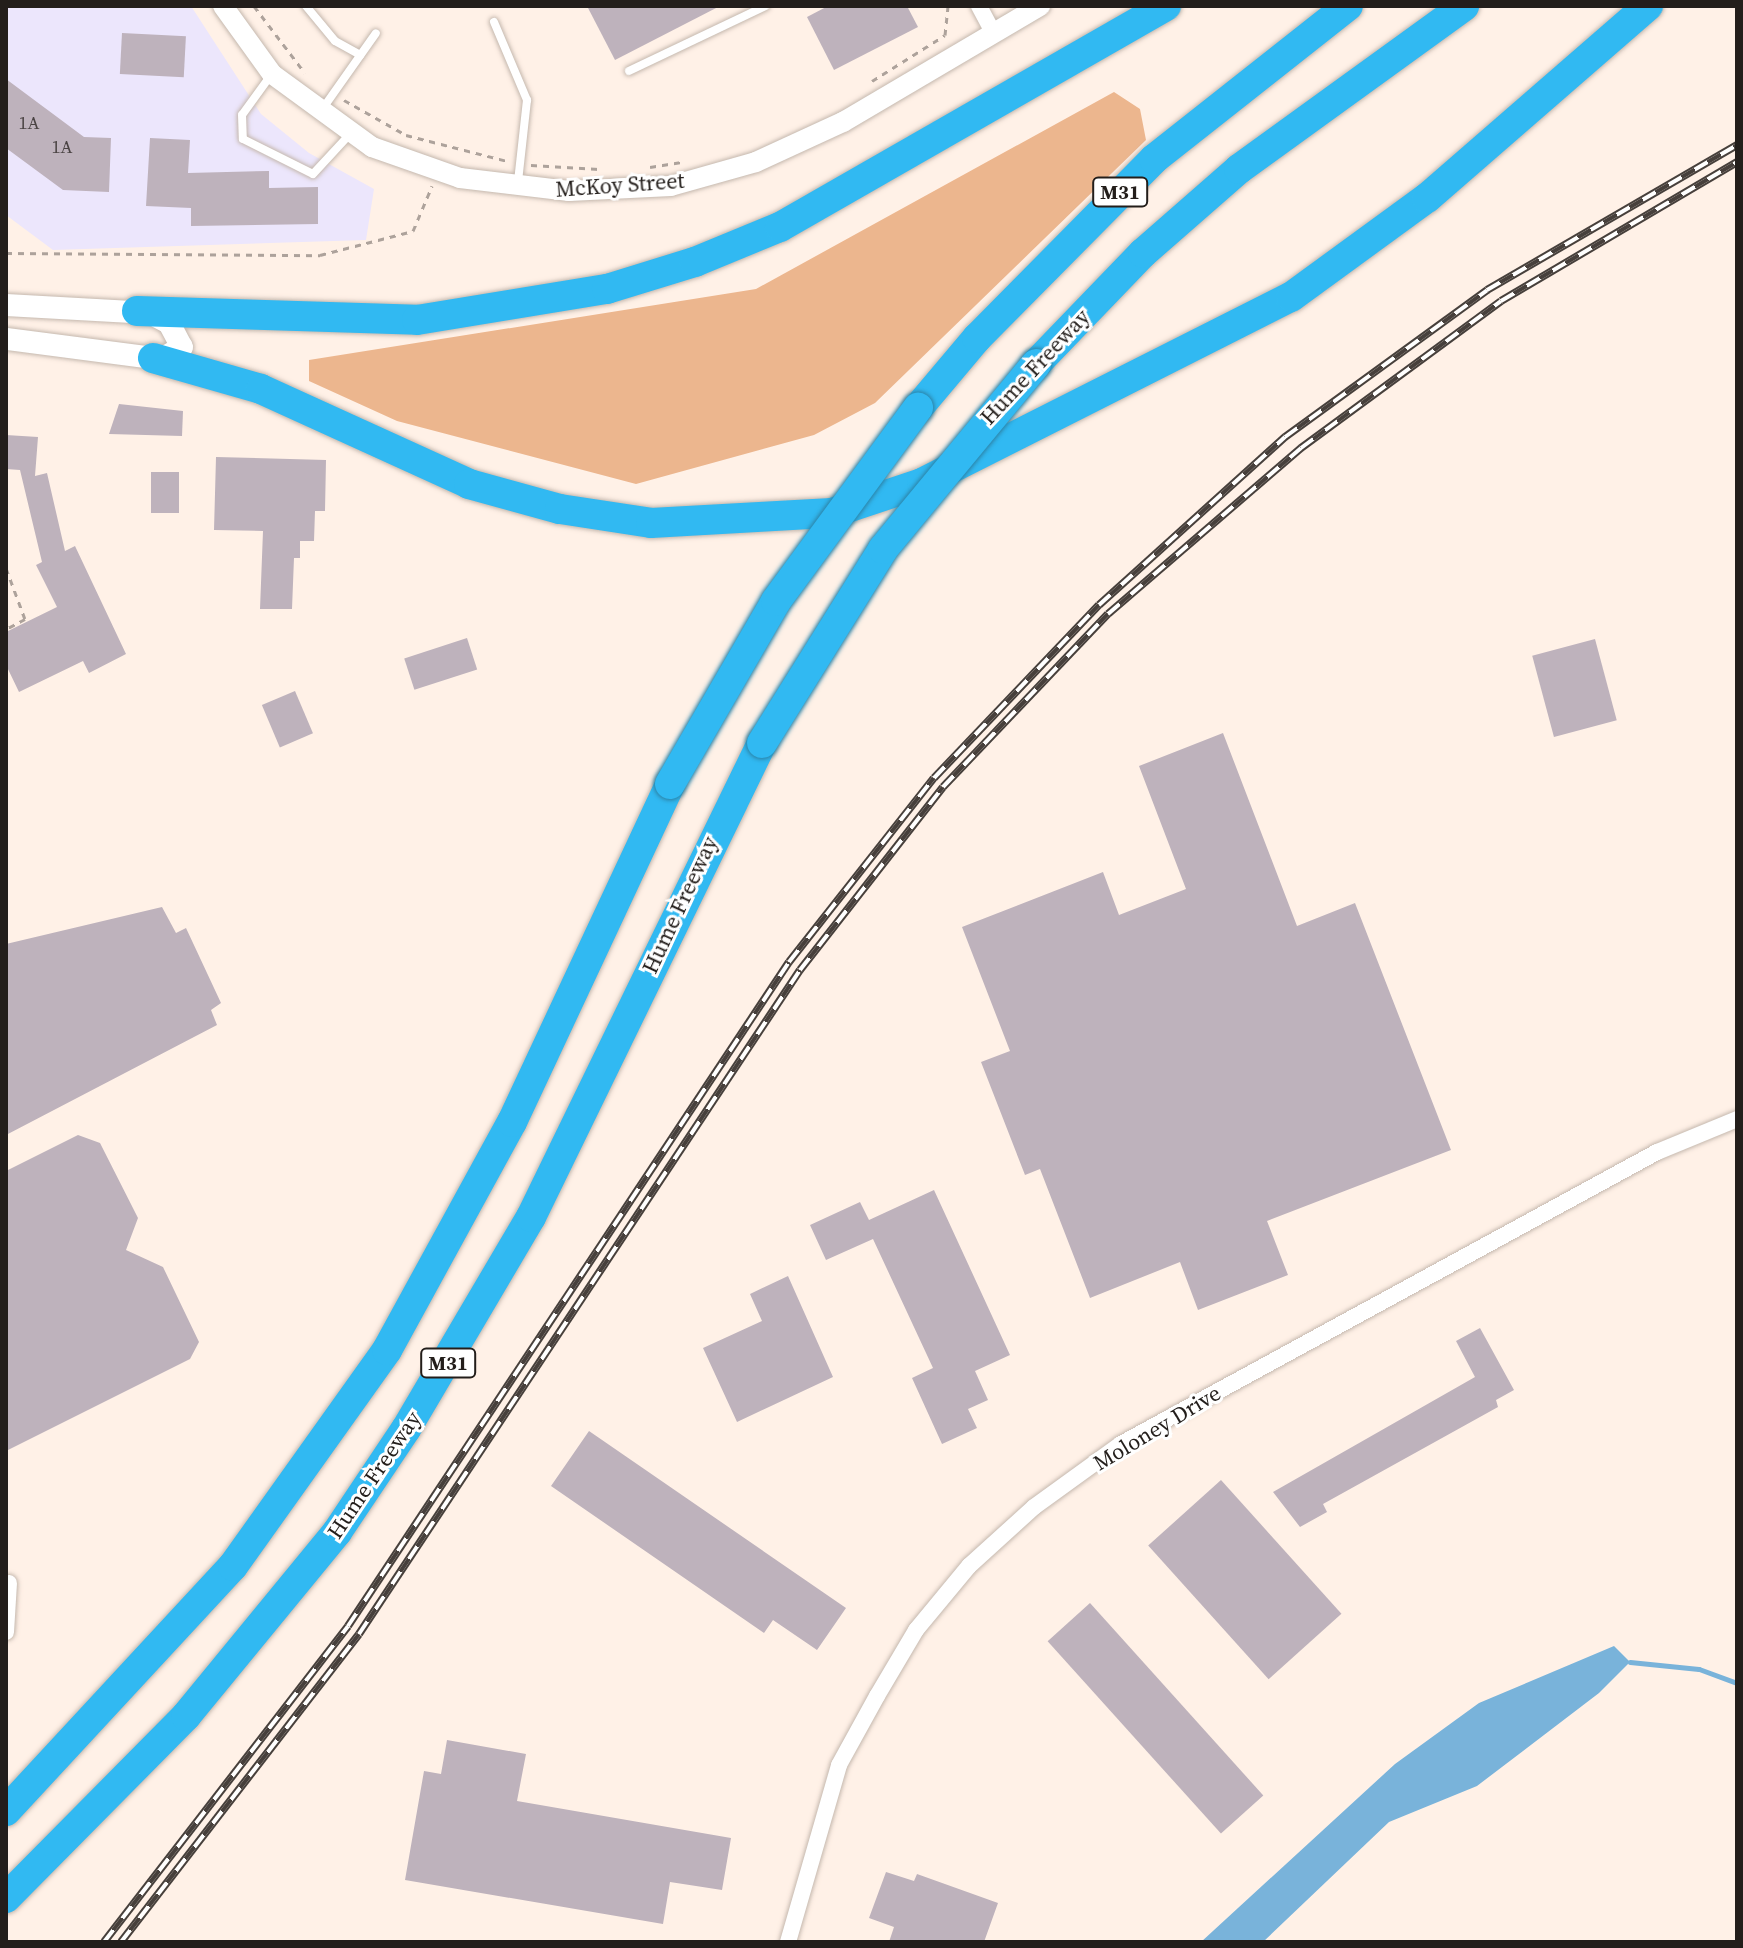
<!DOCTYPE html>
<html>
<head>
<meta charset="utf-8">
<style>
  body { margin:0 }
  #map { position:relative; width:1743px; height:1948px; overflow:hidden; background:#fff1e7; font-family:"Source Serif 4",serif }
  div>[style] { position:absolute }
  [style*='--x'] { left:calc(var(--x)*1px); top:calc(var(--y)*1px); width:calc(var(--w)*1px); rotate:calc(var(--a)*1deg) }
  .commercial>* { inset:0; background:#ece6fc }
  .forest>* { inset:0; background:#ecb68e }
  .water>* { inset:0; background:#79b3da }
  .stream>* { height:5px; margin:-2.5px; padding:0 2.5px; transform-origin:2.5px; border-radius:2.5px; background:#79b3da }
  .building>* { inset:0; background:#beb2bc; transform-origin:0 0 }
  .path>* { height:3px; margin-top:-1.5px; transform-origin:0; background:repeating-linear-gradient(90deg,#ada29b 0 6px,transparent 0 12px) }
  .roads { filter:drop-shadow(0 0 2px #c5b8ae) drop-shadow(0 0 2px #c5b8ae) }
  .service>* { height:8px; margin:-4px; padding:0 4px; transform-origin:4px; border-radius:4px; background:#fff }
  .minor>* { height:16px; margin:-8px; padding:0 8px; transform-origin:8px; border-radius:8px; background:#fff }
  .tertiary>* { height:20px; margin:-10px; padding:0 10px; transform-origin:10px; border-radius:10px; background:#fff }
  .secondary>* { height:22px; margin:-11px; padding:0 11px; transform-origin:11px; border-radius:11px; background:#fff }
  .motorway>* { height:30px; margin:-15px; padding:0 15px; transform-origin:15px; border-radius:15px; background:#31b9f2 }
  .rail>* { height:8px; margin-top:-4px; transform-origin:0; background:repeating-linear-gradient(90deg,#fff 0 15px,#47403c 0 30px); box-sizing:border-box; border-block:2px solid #47403c }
  .bridges { filter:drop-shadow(0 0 2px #2c83a7) drop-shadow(0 0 2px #2c83a7) }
  .motorway-bridge>* { height:30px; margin:-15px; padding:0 15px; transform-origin:15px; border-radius:15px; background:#31b9f2 }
  span { translate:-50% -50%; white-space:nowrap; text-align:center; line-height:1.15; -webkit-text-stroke:6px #fff; paint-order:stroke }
  .number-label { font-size:18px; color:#4a4343 }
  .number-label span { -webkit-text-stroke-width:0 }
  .shield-label span { padding:2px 6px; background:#fff; border:2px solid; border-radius:6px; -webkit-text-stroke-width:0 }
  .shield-label { font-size:20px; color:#231e1b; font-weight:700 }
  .street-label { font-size:22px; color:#231e1b }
  .frame { position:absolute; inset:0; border:8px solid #231e1b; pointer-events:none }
</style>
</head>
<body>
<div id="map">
  <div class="commercial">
    <div style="clip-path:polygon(6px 6px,191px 6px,261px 114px,309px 153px,374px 189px,366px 240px,53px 250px,6px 215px)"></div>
  </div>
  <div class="forest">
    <div style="clip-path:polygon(1114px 92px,1140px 109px,1146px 140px,875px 403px,814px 435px,636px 484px,397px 421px,309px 381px,309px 360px,756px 289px)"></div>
  </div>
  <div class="water">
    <div style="clip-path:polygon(1614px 1646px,1630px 1662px,1599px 1693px,1477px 1786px,1389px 1822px,1263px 1942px,1201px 1942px,1395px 1764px,1479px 1703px)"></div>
  </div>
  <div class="stream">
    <div style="--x:1630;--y:1662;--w:69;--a:5.8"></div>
    <div style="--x:1699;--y:1669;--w:40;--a:20.2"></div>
  </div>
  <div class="building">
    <div style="clip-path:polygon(587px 6px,720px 6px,615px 60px)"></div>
    <div style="clip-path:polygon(828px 6px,907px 6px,918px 27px,834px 70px,807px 17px)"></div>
    <div style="left:122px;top:33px;width:64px;height:41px;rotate:3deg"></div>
    <div style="clip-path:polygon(6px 79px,84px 137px,111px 138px,109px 192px,63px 190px,6px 148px)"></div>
    <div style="clip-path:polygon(150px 138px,190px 140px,188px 173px,269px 171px,269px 188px,318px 187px,318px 224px,191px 226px,191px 208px,146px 206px)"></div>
    <div style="clip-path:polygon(119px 404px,183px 411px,182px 436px,109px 434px)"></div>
    <div style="clip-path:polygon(6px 435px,38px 437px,35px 476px,47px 473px,65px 551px,75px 546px,126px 654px,89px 673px,83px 661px,19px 692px,6px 665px,6px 632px,57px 607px,36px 565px,42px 562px,20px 470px,6px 469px)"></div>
    <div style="clip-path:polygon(216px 457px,326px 460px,325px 511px,315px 511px,314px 541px,300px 541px,300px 558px,294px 558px,292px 609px,260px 609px,263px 531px,214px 530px)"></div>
    <div style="left:151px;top:472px;width:28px;height:41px"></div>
    <div style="left:467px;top:638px;width:33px;height:66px;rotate:72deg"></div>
    <div style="left:1595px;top:639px;width:84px;height:65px;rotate:75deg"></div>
    <div style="left:295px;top:691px;width:46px;height:36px;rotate:67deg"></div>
    <div style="clip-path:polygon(1223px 733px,1297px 926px,1355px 903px,1451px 1150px,1267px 1221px,1288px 1275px,1198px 1310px,1180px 1262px,1090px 1298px,1040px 1169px,1025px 1175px,981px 1062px,1010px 1051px,962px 927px,1103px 872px,1119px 915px,1186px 889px,1139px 766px)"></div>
    <div style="clip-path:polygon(162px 907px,176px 933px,186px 928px,221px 1003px,211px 1010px,217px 1025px,6px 1135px,6px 944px)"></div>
    <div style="clip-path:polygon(78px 1135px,100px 1143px,138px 1218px,126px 1250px,163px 1267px,199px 1342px,190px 1359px,6px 1451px,6px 1171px)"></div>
    <div style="clip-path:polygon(934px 1190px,1010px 1355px,975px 1371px,988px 1400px,968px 1409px,977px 1428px,942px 1444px,912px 1378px,933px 1368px,873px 1239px,826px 1260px,810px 1225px,860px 1202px,869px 1220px)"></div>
    <div style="clip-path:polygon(788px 1276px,833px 1377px,737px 1422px,703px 1348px,762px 1321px,750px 1294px)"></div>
    <div style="clip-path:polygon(1480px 1328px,1514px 1390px,1496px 1400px,1498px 1407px,1323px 1504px,1327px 1512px,1300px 1527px,1273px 1492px,1475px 1377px,1456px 1341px)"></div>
    <div style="clip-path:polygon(589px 1431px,846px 1608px,817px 1650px,773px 1620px,764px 1633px,551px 1486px)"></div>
    <div style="left:1221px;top:1480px;width:180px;height:98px;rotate:48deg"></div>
    <div style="left:1090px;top:1603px;width:259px;height:57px;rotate:48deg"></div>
    <div style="clip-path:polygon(447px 1740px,526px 1754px,517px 1801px,731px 1838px,722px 1890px,670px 1882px,663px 1924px,405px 1880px,424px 1771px,441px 1774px)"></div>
    <div style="clip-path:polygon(886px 1872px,914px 1881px,917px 1874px,998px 1903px,984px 1942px,889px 1942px,894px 1927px,869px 1918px)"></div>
  </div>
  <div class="path">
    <div style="--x:254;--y:6;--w:84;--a:52.7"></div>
    <div style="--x:872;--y:81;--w:86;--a:-32.2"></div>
    <div style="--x:945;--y:35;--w:29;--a:-84"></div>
    <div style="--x:344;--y:100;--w:71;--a:29.4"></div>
    <div style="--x:406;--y:135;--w:104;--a:14.4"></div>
    <div style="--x:531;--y:165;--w:68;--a:3.4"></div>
    <div style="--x:650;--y:167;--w:32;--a:-9"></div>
    <div style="--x:6;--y:253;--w:314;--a:0.4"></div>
    <div style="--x:320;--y:255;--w:96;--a:-14.5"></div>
    <div style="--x:413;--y:231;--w:49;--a:-67.1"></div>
    <div style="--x:6;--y:568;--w:54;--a:69.6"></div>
    <div style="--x:25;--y:619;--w:21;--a:152"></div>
  </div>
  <div class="roads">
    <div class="service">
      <div style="--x:306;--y:6;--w:45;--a:50.4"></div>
      <div style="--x:335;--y:41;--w:29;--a:29"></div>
      <div style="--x:494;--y:22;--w:85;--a:67.1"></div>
      <div style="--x:527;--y:100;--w:82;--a:96.3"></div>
      <div style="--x:629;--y:71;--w:151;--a:-25.5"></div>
      <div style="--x:271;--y:75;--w:49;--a:125.9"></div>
      <div style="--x:242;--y:115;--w:24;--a:88"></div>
      <div style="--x:243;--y:139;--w:78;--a:26.6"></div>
      <div style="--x:313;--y:174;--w:54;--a:-47.2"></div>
      <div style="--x:321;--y:111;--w:95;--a:-54.8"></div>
    </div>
    <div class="minor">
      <div style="--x:979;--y:6;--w:30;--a:62"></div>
      <div style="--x:6;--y:1632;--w:49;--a:-86.5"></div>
      <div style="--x:788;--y:1942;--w:184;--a:-73.9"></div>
      <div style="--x:839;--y:1765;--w:79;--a:-61.2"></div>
      <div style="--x:877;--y:1696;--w:77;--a:-59.4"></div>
      <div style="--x:916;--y:1630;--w:83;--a:-50.4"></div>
      <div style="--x:969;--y:1566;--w:88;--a:-42.2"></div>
      <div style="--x:1034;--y:1507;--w:107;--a:-35.9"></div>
      <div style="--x:1121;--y:1444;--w:610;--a:-28.58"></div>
      <div style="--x:1657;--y:1152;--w:87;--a:-22.4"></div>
    </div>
    <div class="tertiary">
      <div style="--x:223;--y:6;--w:84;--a:54.2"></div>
      <div style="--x:272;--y:74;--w:124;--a:36.1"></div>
      <div style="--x:372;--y:147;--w:93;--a:19.4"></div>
      <div style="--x:460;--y:178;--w:110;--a:6.8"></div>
      <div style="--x:569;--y:191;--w:102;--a:-2.8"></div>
      <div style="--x:671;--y:186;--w:88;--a:-15.8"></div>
      <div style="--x:756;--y:162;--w:96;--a:-24.7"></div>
      <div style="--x:843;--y:122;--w:229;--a:-30.5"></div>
    </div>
    <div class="secondary">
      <div style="--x:6;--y:305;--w:144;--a:3.2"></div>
      <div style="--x:150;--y:313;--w:21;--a:28"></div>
      <div style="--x:169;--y:323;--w:27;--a:62"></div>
      <div style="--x:182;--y:347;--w:24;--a:150"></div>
      <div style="--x:161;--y:359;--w:156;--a:-172.6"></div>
    </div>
    <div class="motorway">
      <div style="--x:137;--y:311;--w:280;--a:1.8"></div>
      <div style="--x:417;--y:320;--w:193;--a:-9.3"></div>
      <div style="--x:607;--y:289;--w:92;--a:-17.1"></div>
      <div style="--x:695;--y:262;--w:92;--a:-22.4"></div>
      <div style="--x:780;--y:227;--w:445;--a:-29.8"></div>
      <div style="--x:153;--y:358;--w:112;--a:16"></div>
      <div style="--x:261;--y:389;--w:229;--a:24.5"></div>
      <div style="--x:469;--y:484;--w:94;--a:15.4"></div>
      <div style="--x:560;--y:509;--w:92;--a:8.7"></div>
      <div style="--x:651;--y:523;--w:181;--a:-3.2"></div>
      <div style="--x:832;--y:513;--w:95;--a:-18.4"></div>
      <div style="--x:922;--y:483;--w:413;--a:-26.8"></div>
      <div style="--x:1291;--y:297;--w:168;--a:-36.1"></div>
      <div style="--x:1427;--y:198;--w:293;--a:-41"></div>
      <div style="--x:1036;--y:364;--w:154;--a:-46.1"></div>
      <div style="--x:1143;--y:253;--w:128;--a:-41.2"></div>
      <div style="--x:1239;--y:169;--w:278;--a:-35.9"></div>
      <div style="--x:918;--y:408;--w:92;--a:-49.9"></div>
      <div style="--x:977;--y:338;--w:252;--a:-45.3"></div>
      <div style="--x:1154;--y:159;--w:247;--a:-38.3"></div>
      <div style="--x:6;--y:1811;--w:334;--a:-47.2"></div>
      <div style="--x:233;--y:1566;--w:265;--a:-54.5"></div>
      <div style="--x:387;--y:1350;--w:260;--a:-61.3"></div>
      <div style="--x:512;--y:1122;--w:373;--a:-64.9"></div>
      <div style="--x:6;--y:1898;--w:256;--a:-45.3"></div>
      <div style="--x:186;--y:1716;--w:238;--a:-50.6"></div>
      <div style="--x:337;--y:1532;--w:124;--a:-56.2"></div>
      <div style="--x:406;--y:1429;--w:246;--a:-59.5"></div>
      <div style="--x:531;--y:1217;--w:527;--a:-64.02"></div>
    </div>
  </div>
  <div class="rail">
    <div style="--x:104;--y:1942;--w:399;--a:-52.3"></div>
    <div style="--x:348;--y:1626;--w:797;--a:-56.41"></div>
    <div style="--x:789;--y:962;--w:234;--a:-51.8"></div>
    <div style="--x:934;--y:778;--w:239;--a:-46.4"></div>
    <div style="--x:1099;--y:605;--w:251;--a:-42.1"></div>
    <div style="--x:1285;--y:437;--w:250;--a:-36"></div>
    <div style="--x:1487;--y:290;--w:289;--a:-30.1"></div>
    <div style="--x:121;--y:1942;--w:389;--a:-52.3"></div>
    <div style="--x:359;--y:1634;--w:797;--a:-56.41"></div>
    <div style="--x:800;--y:970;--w:232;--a:-52"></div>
    <div style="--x:943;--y:787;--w:239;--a:-46.4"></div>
    <div style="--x:1108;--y:614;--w:255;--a:-40.7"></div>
    <div style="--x:1301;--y:448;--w:248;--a:-36.3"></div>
    <div style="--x:1501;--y:301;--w:274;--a:-30.5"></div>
  </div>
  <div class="bridges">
    <div class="motorway-bridge">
      <div style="--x:762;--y:743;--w:229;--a:-58"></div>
      <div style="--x:883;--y:549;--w:240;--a:-50.4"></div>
      <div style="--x:670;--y:784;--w:211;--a:-59.9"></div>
      <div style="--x:776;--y:601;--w:240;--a:-53.7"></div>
    </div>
  </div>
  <div class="number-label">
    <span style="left:29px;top:123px">1A</span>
    <span style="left:62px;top:147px">1A</span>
  </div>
  <div class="shield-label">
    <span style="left:1120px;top:192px">M31</span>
    <span style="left:448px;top:1363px">M31</span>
  </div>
  <div class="street-label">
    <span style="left:620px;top:185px;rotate:-4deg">McKoy Street</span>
    <span style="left:1035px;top:367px;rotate:-47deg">Hume Freeway</span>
    <span style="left:680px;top:905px;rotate:-65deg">Hume Freeway</span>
    <span style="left:1157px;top:1428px;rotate:-31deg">Moloney Drive</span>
    <span style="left:374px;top:1475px;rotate:-56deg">Hume Freeway</span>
  </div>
  <div class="frame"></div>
</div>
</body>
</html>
